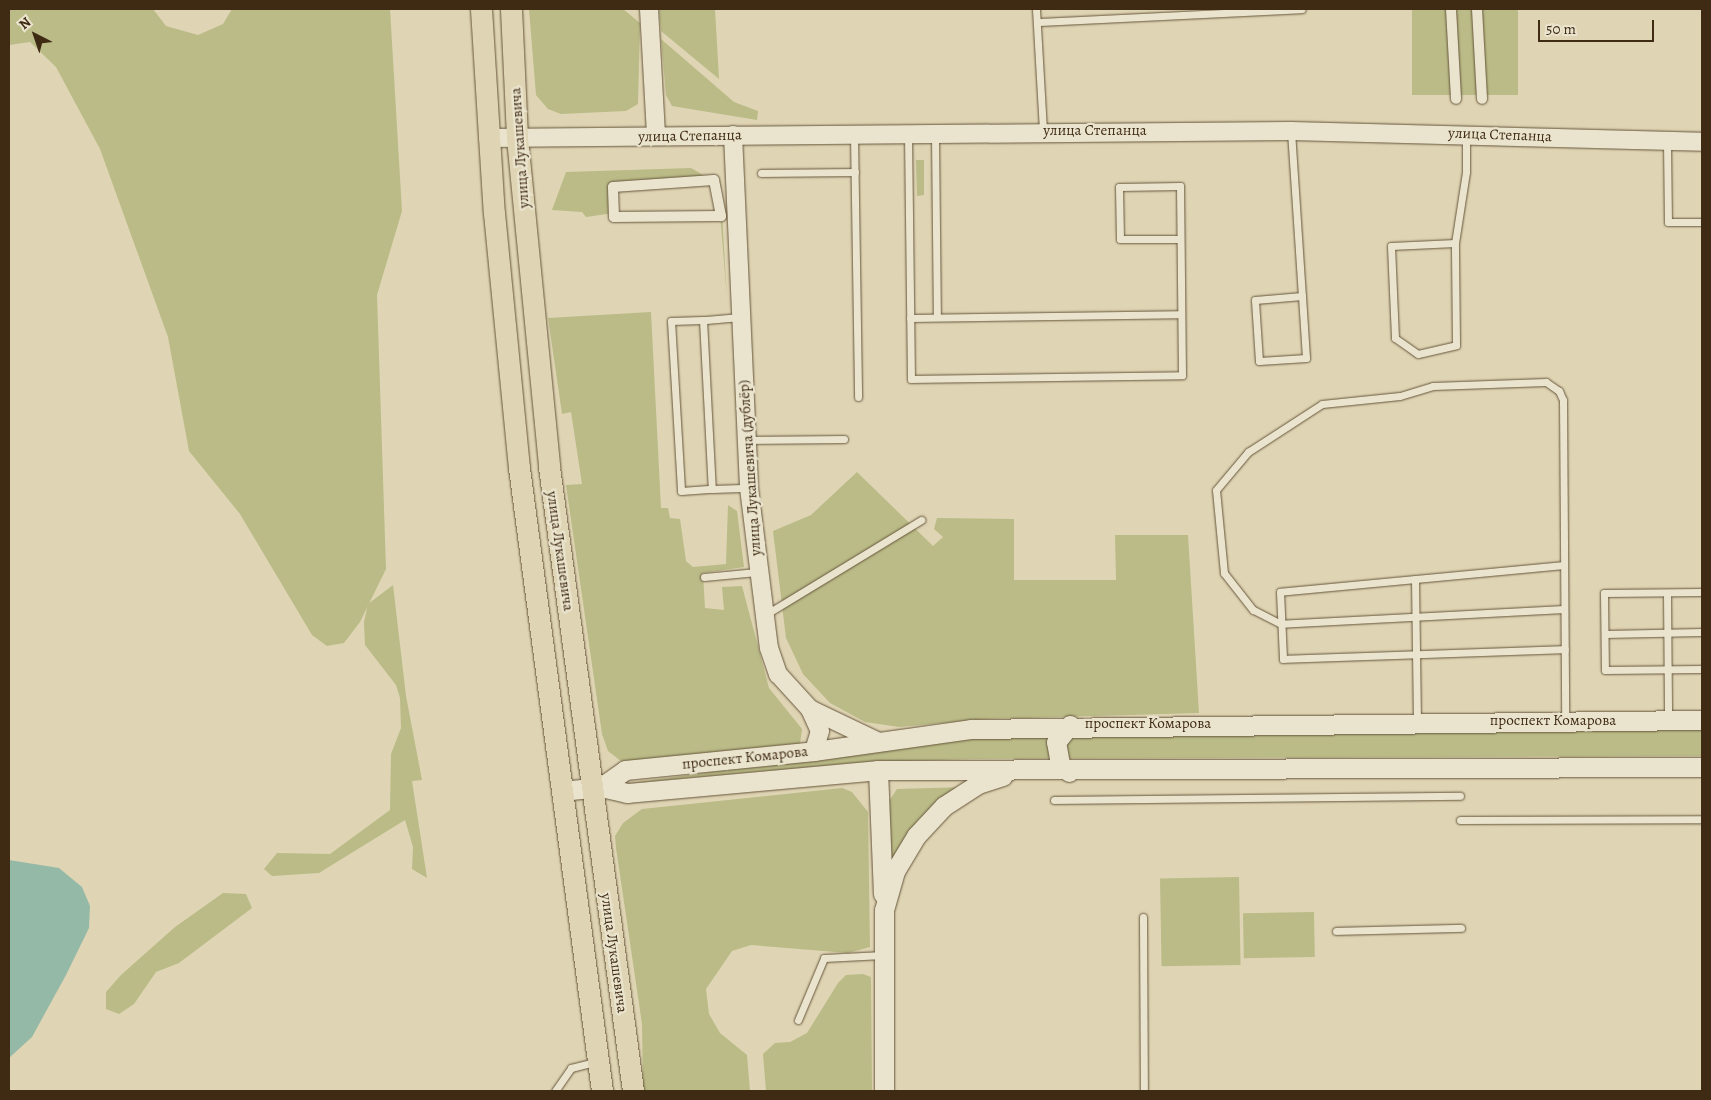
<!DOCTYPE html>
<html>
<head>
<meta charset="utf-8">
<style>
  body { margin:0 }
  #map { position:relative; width:1711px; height:1100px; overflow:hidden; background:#dfd5b4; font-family:Alegreya,serif }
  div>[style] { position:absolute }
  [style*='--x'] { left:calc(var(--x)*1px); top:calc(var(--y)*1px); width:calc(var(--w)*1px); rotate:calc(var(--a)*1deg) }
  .green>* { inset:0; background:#babb87; transform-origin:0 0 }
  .water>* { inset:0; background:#95b9a7 }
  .roads { filter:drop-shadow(0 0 1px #67553b) drop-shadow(0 0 1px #67553b) }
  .service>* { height:7px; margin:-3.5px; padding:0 3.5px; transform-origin:3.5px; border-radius:3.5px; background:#eae4ce }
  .pedestrian>* { height:10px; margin:-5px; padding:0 5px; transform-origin:5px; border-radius:5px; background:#eae4ce }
  .tertiary>* { height:18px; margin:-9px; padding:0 9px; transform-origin:9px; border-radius:9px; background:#eae4ce }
  .secondary>* { height:19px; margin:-9.5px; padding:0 9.5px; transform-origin:9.5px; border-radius:9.5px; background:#eae4ce }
  .primary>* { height:21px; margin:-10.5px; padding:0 10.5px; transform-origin:10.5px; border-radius:10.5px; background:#dfd5b4 }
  span { translate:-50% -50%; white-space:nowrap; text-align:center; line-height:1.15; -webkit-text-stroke:4.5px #eae4ce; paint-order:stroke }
  .street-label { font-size:15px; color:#3f2a13 }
  .frame { position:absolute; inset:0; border:10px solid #3f2a13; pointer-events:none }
  .north { position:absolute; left:10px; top:10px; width:50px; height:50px; -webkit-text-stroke:4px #eae4ce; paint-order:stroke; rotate:319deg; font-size:14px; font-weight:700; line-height:20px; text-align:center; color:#3f2a13 }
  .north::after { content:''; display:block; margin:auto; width:18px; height:22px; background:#3f2a13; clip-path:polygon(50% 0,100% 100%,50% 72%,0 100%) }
  .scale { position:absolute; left:1538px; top:20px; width:116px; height:22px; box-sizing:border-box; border:2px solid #3f2a13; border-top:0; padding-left:6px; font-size:15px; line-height:18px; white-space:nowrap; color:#3f2a13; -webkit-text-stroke:4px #eae4ce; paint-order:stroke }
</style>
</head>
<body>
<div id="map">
  <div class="green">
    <div style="clip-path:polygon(9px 9px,153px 9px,166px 26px,198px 35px,223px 24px,232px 9px,390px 9px,402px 211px,377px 295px,386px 569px,360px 622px,344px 643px,327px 646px,312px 635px,240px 514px,189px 451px,168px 337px,100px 149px,56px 67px,30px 42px,9px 45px)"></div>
    <div style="clip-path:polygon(529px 9px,623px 9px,640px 23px,638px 104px,626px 111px,561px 114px,548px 109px,536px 95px)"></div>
    <div style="clip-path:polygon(659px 9px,715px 9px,719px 79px,661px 31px)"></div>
    <div style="left:1412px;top:9px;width:106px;height:86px"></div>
    <div style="clip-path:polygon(661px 39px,734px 102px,758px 111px,757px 120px,672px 106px,666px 95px)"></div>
    <div style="clip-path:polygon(916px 160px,924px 160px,924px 195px,917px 196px)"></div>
    <div style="clip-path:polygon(691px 168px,705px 176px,614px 187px,614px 213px,586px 217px,582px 212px,552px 210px,566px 172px)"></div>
    <div style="clip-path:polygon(721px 197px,727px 299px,720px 213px)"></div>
    <div style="clip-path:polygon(651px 312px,661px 508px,668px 508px,670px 518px,680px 519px,686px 561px,693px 567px,726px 564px,728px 505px,737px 511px,744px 567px,703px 573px,705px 608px,724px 610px,722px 587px,742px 586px,769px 688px,802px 729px,800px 744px,626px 765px,608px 751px,602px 734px,566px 485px,582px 484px,571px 412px,562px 414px,548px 318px)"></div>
    <div style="clip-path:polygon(857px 472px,933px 546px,943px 537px,934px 529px,937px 518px,1014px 519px,1014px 580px,1116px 580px,1115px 535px,1188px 535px,1199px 713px,986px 719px,899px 727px,865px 722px,830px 703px,803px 674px,786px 638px,773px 531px,811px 515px)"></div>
    <div style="clip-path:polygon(393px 585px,406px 696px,422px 780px,412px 781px,427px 878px,412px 869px,413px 847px,405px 820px,319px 873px,272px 876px,264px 869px,277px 853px,330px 854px,390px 810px,391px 754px,401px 728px,400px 698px,396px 685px,365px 645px,364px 622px,368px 604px)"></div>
    <div style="clip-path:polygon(1702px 729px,1702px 756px,975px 759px,868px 762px,621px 784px,969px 738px)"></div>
    <div style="clip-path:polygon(966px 787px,911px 829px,892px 859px,888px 855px,889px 801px,897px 789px)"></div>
    <div style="clip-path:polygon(842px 788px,852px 792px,868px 812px,870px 947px,848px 953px,751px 945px,732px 951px,706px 989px,709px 1014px,720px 1033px,747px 1055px,750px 1091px,643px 1091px,642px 1024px,616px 848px,615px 836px,623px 823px,642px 809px)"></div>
    <div style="left:1239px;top:877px;width:88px;height:79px;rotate:89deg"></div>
    <div style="clip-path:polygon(223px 893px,246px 894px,252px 908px,179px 963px,156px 972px,134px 1004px,119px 1014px,106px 1009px,106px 992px,121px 975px,175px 927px)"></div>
    <div style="left:1314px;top:912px;width:45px;height:71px;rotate:89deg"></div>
    <div style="clip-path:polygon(863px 974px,871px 977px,872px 1091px,766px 1091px,763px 1054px,775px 1043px,790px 1042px,807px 1033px,838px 983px,846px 975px)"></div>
  </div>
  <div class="water">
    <div style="clip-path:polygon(9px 860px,59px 868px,82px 887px,90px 906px,89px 928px,66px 975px,32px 1037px,9px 1058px)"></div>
  </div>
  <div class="roads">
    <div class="service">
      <div style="--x:1036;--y:9;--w:123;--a:86.7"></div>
      <div style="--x:1038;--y:22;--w:264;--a:-2.8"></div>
      <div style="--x:1291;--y:131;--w:165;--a:86.2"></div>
      <div style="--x:1302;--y:296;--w:62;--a:86.3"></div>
      <div style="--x:1306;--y:358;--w:47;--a:176.3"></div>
      <div style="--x:1259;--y:361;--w:61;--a:-93.8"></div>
      <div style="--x:1255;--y:300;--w:47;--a:-4.9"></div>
      <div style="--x:908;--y:134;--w:245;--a:89.3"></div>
      <div style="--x:911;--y:379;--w:271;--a:-0.8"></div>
      <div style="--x:1182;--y:375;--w:189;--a:-90.6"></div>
      <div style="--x:1180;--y:186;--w:61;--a:179.1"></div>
      <div style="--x:1119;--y:187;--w:52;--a:88.9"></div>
      <div style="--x:1120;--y:239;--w:60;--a:0"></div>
      <div style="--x:854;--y:135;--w:262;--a:89.1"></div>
      <div style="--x:935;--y:135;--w:182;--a:89.4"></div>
      <div style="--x:1667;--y:142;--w:80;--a:89.3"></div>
      <div style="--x:1668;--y:222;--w:34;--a:0"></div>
      <div style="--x:761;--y:173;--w:94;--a:-0.6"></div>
      <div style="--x:1455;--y:243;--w:64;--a:177.3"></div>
      <div style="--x:1391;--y:246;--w:92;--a:87.5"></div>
      <div style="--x:1395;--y:338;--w:28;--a:35"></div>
      <div style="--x:1418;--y:354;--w:39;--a:-13"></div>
      <div style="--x:1456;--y:345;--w:102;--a:-90.6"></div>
      <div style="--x:1455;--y:243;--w:72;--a:-81.2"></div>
      <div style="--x:1466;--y:172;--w:35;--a:-90"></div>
      <div style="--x:740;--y:317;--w:37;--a:175"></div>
      <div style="--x:703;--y:320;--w:169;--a:87"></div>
      <div style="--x:712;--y:489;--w:37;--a:-2"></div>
      <div style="--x:910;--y:318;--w:271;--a:-0.8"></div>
      <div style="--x:703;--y:320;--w:32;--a:178"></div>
      <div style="--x:671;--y:321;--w:170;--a:86.6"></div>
      <div style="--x:681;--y:491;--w:31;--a:-4"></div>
      <div style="--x:747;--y:440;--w:97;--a:-0.6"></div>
      <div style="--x:1564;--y:565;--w:285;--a:174.6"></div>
      <div style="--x:1280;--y:592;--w:67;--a:87.4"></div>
      <div style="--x:1283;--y:659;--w:282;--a:-2"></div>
      <div style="--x:704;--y:577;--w:53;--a:-5.4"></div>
      <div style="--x:1415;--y:579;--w:143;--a:89.2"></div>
      <div style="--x:1702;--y:592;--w:98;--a:179.4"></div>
      <div style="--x:1604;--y:593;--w:77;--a:89.3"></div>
      <div style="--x:1605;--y:670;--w:97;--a:-0.6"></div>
      <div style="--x:1667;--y:593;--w:127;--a:89.5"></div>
      <div style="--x:1564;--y:609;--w:283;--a:177"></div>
      <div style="--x:1281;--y:624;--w:31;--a:-153"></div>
      <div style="--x:1253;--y:610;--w:47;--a:-128.1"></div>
      <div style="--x:1224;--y:573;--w:83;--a:-95.5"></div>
      <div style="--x:1216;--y:490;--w:50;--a:-49.9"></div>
      <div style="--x:1248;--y:452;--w:88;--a:-33"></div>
      <div style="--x:1322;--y:404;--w:78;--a:-5.9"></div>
      <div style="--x:1400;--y:396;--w:34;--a:-17"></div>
      <div style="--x:1433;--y:386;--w:113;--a:-2"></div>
      <div style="--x:1546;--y:382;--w:16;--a:35"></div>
      <div style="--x:1559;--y:391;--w:10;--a:66"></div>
      <div style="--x:1563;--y:400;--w:320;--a:89.6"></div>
      <div style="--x:765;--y:615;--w:183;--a:-31.3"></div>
      <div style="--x:1605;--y:634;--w:97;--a:-1.2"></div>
      <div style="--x:1054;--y:800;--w:406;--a:-0.6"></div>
      <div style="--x:1460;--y:820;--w:242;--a:-0.2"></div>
      <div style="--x:1143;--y:917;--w:174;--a:89.7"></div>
      <div style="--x:1336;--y:931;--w:125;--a:-1.4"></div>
      <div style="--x:798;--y:1020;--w:67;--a:-67.2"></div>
      <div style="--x:824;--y:958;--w:59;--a:-2.9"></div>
      <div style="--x:555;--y:1091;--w:28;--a:-55"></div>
      <div style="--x:571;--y:1068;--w:25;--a:-14"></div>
    </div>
    <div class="pedestrian">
      <div style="--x:1451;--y:9;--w:90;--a:86.8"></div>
      <div style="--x:1477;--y:9;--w:90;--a:86.8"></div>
      <div style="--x:714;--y:180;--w:37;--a:79"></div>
      <div style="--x:721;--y:216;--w:107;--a:179.5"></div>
      <div style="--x:614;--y:217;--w:30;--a:-92"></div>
      <div style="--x:613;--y:187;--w:101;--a:-4"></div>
    </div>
    <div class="tertiary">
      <div style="--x:649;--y:9;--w:127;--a:86.8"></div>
      <div style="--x:733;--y:135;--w:353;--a:87.4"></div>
      <div style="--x:749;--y:488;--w:161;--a:82.9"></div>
      <div style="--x:769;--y:648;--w:28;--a:71"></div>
      <div style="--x:778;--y:674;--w:47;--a:47.6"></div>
      <div style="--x:810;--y:709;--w:76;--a:25.6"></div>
      <div style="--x:488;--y:138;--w:803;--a:-0.5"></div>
      <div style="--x:1291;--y:131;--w:411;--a:1.5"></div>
      <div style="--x:810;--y:709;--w:24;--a:66"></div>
      <div style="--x:820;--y:731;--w:21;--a:107"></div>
    </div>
    <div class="secondary">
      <div style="--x:878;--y:770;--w:124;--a:87.7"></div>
      <div style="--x:1069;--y:772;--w:12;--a:-138"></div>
      <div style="--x:1060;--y:764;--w:22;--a:-100"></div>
      <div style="--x:1056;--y:742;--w:22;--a:-51"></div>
      <div style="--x:601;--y:787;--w:29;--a:-35"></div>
      <div style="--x:625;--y:770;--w:190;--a:-5.7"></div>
      <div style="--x:814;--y:751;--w:159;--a:-8"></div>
      <div style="--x:971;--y:729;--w:731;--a:-0.71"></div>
      <div style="--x:562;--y:791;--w:39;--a:-6"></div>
      <div style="--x:601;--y:787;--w:27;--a:13"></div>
      <div style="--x:627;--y:793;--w:252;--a:-5.2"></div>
      <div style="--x:878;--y:770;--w:824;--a:-0.21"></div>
      <div style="--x:884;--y:1091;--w:181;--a:-90"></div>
      <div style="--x:884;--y:910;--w:41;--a:-74.2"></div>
      <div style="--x:895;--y:871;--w:41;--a:-59"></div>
      <div style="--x:916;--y:836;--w:41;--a:-47"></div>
      <div style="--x:944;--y:806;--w:40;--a:-32.9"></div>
      <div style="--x:978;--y:784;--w:26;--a:-18"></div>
    </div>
    <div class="primary">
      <div style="--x:481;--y:9;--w:204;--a:86.4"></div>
      <div style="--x:494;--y:213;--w:256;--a:84.4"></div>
      <div style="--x:519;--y:468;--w:629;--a:82.41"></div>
      <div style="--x:511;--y:9;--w:129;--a:87.3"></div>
      <div style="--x:517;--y:138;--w:331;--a:84.4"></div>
      <div style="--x:549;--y:467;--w:630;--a:82.33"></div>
    </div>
  </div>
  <div class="street-label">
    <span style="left:1095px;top:131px">улица Степанца</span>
    <span style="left:1500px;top:135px;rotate:2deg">улица Степанца</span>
    <span style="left:690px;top:136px;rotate:-1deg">улица Степанца</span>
    <span style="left:520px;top:148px;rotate:-94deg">улица Лукашевича</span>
    <span style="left:750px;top:468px;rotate:-94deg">улица Лукашевича (дублёр)</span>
    <span style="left:560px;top:551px;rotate:82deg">улица Лукашевича</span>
    <span style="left:1553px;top:721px">проспект Комарова</span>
    <span style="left:1148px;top:724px">проспект Комарова</span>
    <span style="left:745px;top:758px;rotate:-6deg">проспект Комарова</span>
    <span style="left:614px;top:953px;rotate:82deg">улица Лукашевича</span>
  </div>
  <div class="frame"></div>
  <div class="north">N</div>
  <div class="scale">50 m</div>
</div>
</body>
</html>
